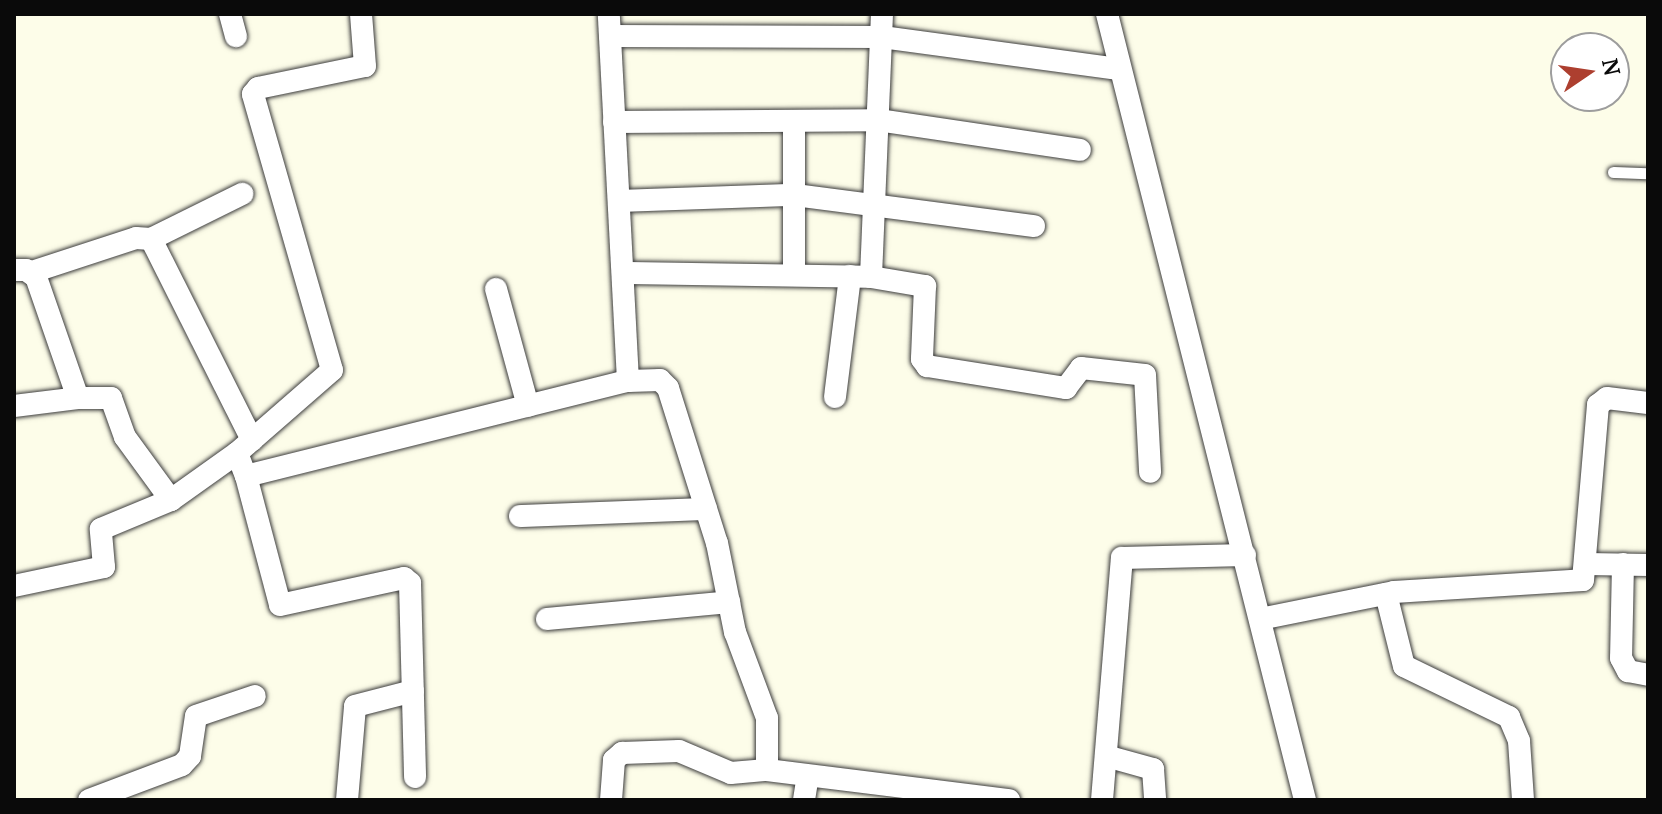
<!DOCTYPE html>
<html>
<head>
<meta charset="utf-8">
<style>
  body { margin:0 }
  #map { position:relative; width:1662px; height:814px; overflow:hidden; background:#fdfde9; font-family:"PT Serif",serif }
  div>[style] { position:absolute }
  [style*='--x'] { left:calc(var(--x)*1px); top:calc(var(--y)*1px); width:calc(var(--w)*1px); rotate:calc(var(--a)*1deg) }
  .roads { filter:drop-shadow(0 0 2px #3d3d3d) drop-shadow(0 0 2px #3d3d3d) }
  .service>* { height:11px; margin:-5.5px; padding:0 5.5px; transform-origin:5.5px; border-radius:5.5px; background:#fff }
  .minor>* { height:22px; margin:-11px; padding:0 11px; transform-origin:11px; border-radius:11px; background:#fff }
  span { translate:-50% -50%; white-space:nowrap; text-align:center; line-height:1.15; -webkit-text-stroke:8px #fff; paint-order:stroke }
  .frame { position:absolute; inset:0; border:16px solid #0a0a0a; pointer-events:none }
  .north { position:absolute; left:1550px; top:32px; width:80px; height:80px; box-sizing:border-box; background:#fff; border:2px solid #9d9d9d; border-radius:50%; rotate:77deg; font-size:22px; font-weight:700; line-height:32px; text-align:center; color:#0a0a0a }
  .north::after { content:''; display:block; margin:auto; width:28px; height:36px; background:#ad3f2f; clip-path:polygon(50% 0,100% 100%,50% 72%,0 100%) }
</style>
</head>
<body>
<div id="map">
  <div class="roads">
    <div class="service">
      <div style="--x:1613;--y:172;--w:35;--a:2"></div>
    </div>
    <div class="minor">
      <div style="--x:230;--y:14;--w:23;--a:75"></div>
      <div style="--x:882;--y:14;--w:263;--a:92.4"></div>
      <div style="--x:871;--y:277;--w:55;--a:9.5"></div>
      <div style="--x:925;--y:286;--w:73;--a:92.4"></div>
      <div style="--x:922;--y:359;--w:9;--a:54"></div>
      <div style="--x:927;--y:366;--w:141;--a:9"></div>
      <div style="--x:1066;--y:388;--w:25;--a:-53"></div>
      <div style="--x:1081;--y:368;--w:64;--a:6.2"></div>
      <div style="--x:1145;--y:375;--w:97;--a:87"></div>
      <div style="--x:1107;--y:14;--w:811;--a:75.86"></div>
      <div style="--x:610;--y:36;--w:272;--a:0.2"></div>
      <div style="--x:882;--y:37;--w:240;--a:7.7"></div>
      <div style="--x:614;--y:122;--w:264;--a:-0.4"></div>
      <div style="--x:878;--y:120;--w:204;--a:8.4"></div>
      <div style="--x:619;--y:201;--w:176;--a:-2"></div>
      <div style="--x:795;--y:195;--w:241;--a:7.4"></div>
      <div style="--x:151;--y:239;--w:225;--a:63.3"></div>
      <div style="--x:14;--y:270;--w:12;--a:0"></div>
      <div style="--x:26;--y:270;--w:12;--a:35"></div>
      <div style="--x:36;--y:277;--w:128;--a:70.9"></div>
      <div style="--x:78;--y:398;--w:33;--a:0"></div>
      <div style="--x:111;--y:398;--w:41;--a:70.3"></div>
      <div style="--x:125;--y:437;--w:78;--a:53.9"></div>
      <div style="--x:171;--y:500;--w:81;--a:-35.5"></div>
      <div style="--x:237;--y:453;--w:25;--a:69"></div>
      <div style="--x:246;--y:476;--w:394;--a:-14"></div>
      <div style="--x:628;--y:381;--w:367;--a:-93"></div>
      <div style="--x:32;--y:272;--w:109;--a:-18.1"></div>
      <div style="--x:136;--y:238;--w:15;--a:4"></div>
      <div style="--x:151;--y:239;--w:102;--a:-26.3"></div>
      <div style="--x:624;--y:273;--w:247;--a:0.9"></div>
      <div style="--x:794;--y:275;--w:154;--a:-90"></div>
      <div style="--x:496;--y:289;--w:121;--a:74.7"></div>
      <div style="--x:628;--y:381;--w:32;--a:-2"></div>
      <div style="--x:660;--y:380;--w:11;--a:45"></div>
      <div style="--x:668;--y:388;--w:163;--a:72.5"></div>
      <div style="--x:717;--y:543;--w:91;--a:78.6"></div>
      <div style="--x:735;--y:632;--w:92;--a:69.6"></div>
      <div style="--x:767;--y:718;--w:52;--a:90"></div>
      <div style="--x:767;--y:770;--w:244;--a:7.1"></div>
      <div style="--x:835;--y:397;--w:122;--a:-82.9"></div>
      <div style="--x:14;--y:406;--w:64;--a:-7.1"></div>
      <div style="--x:237;--y:453;--w:126;--a:-41.1"></div>
      <div style="--x:332;--y:370;--w:287;--a:-106"></div>
      <div style="--x:253;--y:94;--w:8;--a:-50"></div>
      <div style="--x:258;--y:88;--w:109;--a:-11.6"></div>
      <div style="--x:365;--y:66;--w:52;--a:-94.4"></div>
      <div style="--x:246;--y:476;--w:133;--a:75.2"></div>
      <div style="--x:280;--y:605;--w:127;--a:-12.3"></div>
      <div style="--x:404;--y:578;--w:8;--a:40"></div>
      <div style="--x:410;--y:583;--w:194;--a:88.5"></div>
      <div style="--x:520;--y:516;--w:186;--a:-2.2"></div>
      <div style="--x:1586;--y:564;--w:62;--a:0.9"></div>
      <div style="--x:1623;--y:564;--w:94;--a:91.2"></div>
      <div style="--x:1621;--y:658;--w:15;--a:62"></div>
      <div style="--x:1628;--y:671;--w:20;--a:11"></div>
      <div style="--x:14;--y:586;--w:92;--a:-11.9"></div>
      <div style="--x:104;--y:567;--w:38;--a:-95"></div>
      <div style="--x:101;--y:529;--w:76;--a:-22.5"></div>
      <div style="--x:1386;--y:594;--w:74;--a:76"></div>
      <div style="--x:1404;--y:666;--w:117;--a:25.9"></div>
      <div style="--x:1509;--y:717;--w:26;--a:67"></div>
      <div style="--x:1519;--y:741;--w:59;--a:86.1"></div>
      <div style="--x:547;--y:619;--w:183;--a:-5.3"></div>
      <div style="--x:1260;--y:619;--w:137;--a:-11.4"></div>
      <div style="--x:1394;--y:592;--w:189;--a:-3.6"></div>
      <div style="--x:1583;--y:580;--w:176;--a:-85.1"></div>
      <div style="--x:1598;--y:405;--w:11;--a:-38"></div>
      <div style="--x:1607;--y:398;--w:41;--a:7"></div>
      <div style="--x:1106;--y:756;--w:49;--a:15.5"></div>
      <div style="--x:1153;--y:769;--w:31;--a:86"></div>
      <div style="--x:89;--y:800;--w:99;--a:-20.6"></div>
      <div style="--x:182;--y:765;--w:12;--a:-48"></div>
      <div style="--x:190;--y:756;--w:40;--a:-81.5"></div>
      <div style="--x:196;--y:716;--w:62;--a:-18.7"></div>
      <div style="--x:347;--y:800;--w:94;--a:-85.1"></div>
      <div style="--x:355;--y:706;--w:60;--a:-14.5"></div>
      <div style="--x:611;--y:800;--w:40;--a:-85.7"></div>
      <div style="--x:614;--y:760;--w:11;--a:-41"></div>
      <div style="--x:622;--y:753;--w:57;--a:-2"></div>
      <div style="--x:679;--y:751;--w:56;--a:22.9"></div>
      <div style="--x:731;--y:773;--w:36;--a:-5"></div>
      <div style="--x:804;--y:800;--w:24;--a:-81"></div>
      <div style="--x:1102;--y:800;--w:243;--a:-85.3"></div>
      <div style="--x:1122;--y:558;--w:123;--a:-1.4"></div>
    </div>
  </div>
  <div class="frame"></div>
  <div class="north">N</div>
</div>
</body>
</html>
